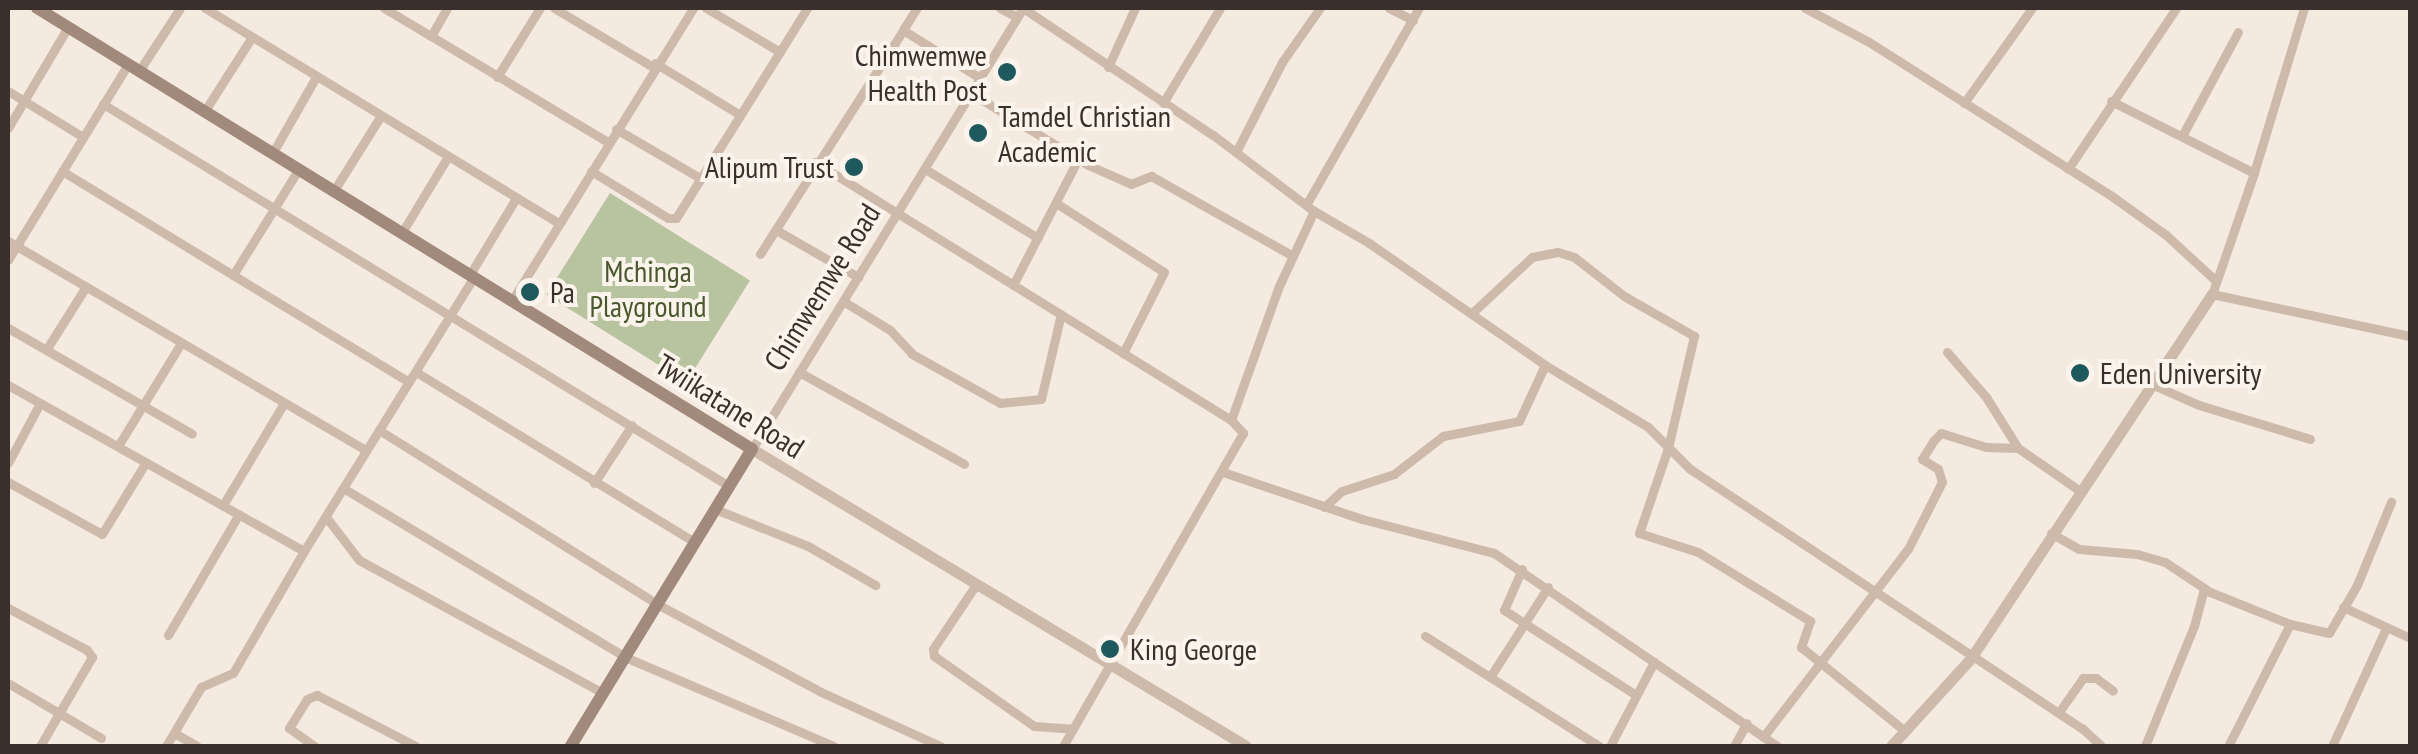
<!DOCTYPE html>
<html>
<head>
<meta charset="utf-8">
<style>
  body { margin:0 }
  #map { position:relative; width:2418px; height:754px; overflow:hidden; background:#f4eae0; font-family:"PT Sans Narrow",sans-serif }
  div>[style] { position:absolute }
  [style*='--x'] { left:calc(var(--x)*1px); top:calc(var(--y)*1px); width:calc(var(--w)*1px); rotate:calc(var(--a)*1deg) }
  .green>* { inset:0; background:#b7c49f; transform-origin:0 0 }
  .minor>* { height:9px; margin:-4.5px; padding:0 4.5px; transform-origin:4.5px; border-radius:4.5px; background:#cdbaab }
  .tertiary>* { height:11px; margin:-5.5px; padding:0 5.5px; transform-origin:5.5px; border-radius:5.5px; background:#cdbaab }
  .secondary>* { height:12px; margin:-6px; padding:0 6px; transform-origin:6px; border-radius:6px; background:#a1897c }
  .dots>* { width:28px; height:28px; translate:-50% -50%; box-sizing:border-box; border:5px solid #fbf4ed; border-radius:50% }
  span { translate:-50% -50%; white-space:nowrap; text-align:center; line-height:1.15; -webkit-text-stroke:8px #fbf4ed; paint-order:stroke }
  .poi-label { font-size:30px; color:#3a2f2a }
  .right { translate:-100% -50%; text-align:right }
  .left { translate:0 -50%; text-align:left }
  .park-label { font-size:30px; color:#49592d }
  .street-label { font-size:30px; color:#3a2f2a }
  .frame { position:absolute; inset:0; border:10px solid #3a2f2a; pointer-events:none }
</style>
</head>
<body>
<div id="map">
  <div class="green">
    <div style="left:610px;top:193px;width:165px;height:120px;rotate:32deg"></div>
  </div>
  <div class="minor">
    <div style="--x:205;--y:8;--w:414;--a:31.3"></div>
    <div style="--x:384;--y:8;--w:261;--a:30.9"></div>
    <div style="--x:554;--y:8;--w:115;--a:30.8"></div>
    <div style="--x:706;--y:8;--w:86;--a:30.7"></div>
    <div style="--x:1000;--y:8;--w:19;--a:28"></div>
    <div style="--x:1023;--y:8;--w:229;--a:33.8"></div>
    <div style="--x:1213;--y:135;--w:126;--a:37"></div>
    <div style="--x:1314;--y:211;--w:64;--a:30.2"></div>
    <div style="--x:1369;--y:243;--w:214;--a:34.7"></div>
    <div style="--x:1545;--y:365;--w:120;--a:31"></div>
    <div style="--x:1648;--y:427;--w:59;--a:45"></div>
    <div style="--x:1690;--y:469;--w:470;--a:33.5"></div>
    <div style="--x:2082;--y:728;--w:26;--a:43"></div>
    <div style="--x:1389;--y:8;--w:27;--a:27"></div>
    <div style="--x:1805;--y:8;--w:72;--a:28"></div>
    <div style="--x:1869;--y:42;--w:289;--a:32.4"></div>
    <div style="--x:2113;--y:197;--w:65;--a:35.6"></div>
    <div style="--x:2166;--y:235;--w:68;--a:42.6"></div>
    <div style="--x:2304;--y:8;--w:172;--a:106.9"></div>
    <div style="--x:2254;--y:173;--w:128;--a:109.1"></div>
    <div style="--x:2212;--y:294;--w:202;--a:12"></div>
    <div style="--x:903;--y:30;--w:26;--a:-58"></div>
    <div style="--x:431;--y:36;--w:32;--a:-60"></div>
    <div style="--x:655;--y:63;--w:96;--a:31.4"></div>
    <div style="--x:1108;--y:67;--w:65;--a:-65.4"></div>
    <div style="--x:139;--y:71;--w:75;--a:-56.9"></div>
    <div style="--x:497;--y:77;--w:81;--a:-58.1"></div>
    <div style="--x:8;--y:91;--w:88;--a:31.5"></div>
    <div style="--x:971;--y:93;--w:137;--a:31.6"></div>
    <div style="--x:1088;--y:165;--w:47;--a:23.8"></div>
    <div style="--x:1131;--y:184;--w:22;--a:-22"></div>
    <div style="--x:1151;--y:176;--w:163;--a:29.4"></div>
    <div style="--x:2111;--y:101;--w:160;--a:26.7"></div>
    <div style="--x:1163;--y:103;--w:111;--a:-59"></div>
    <div style="--x:1964;--y:103;--w:117;--a:-54.4"></div>
    <div style="--x:103;--y:104;--w:733;--a:31.39"></div>
    <div style="--x:204;--y:112;--w:89;--a:-57.4"></div>
    <div style="--x:8;--y:128;--w:117;--a:-59.3"></div>
    <div style="--x:616;--y:129;--w:97;--a:30.3"></div>
    <div style="--x:2182;--y:136;--w:118;--a:-61.7"></div>
    <div style="--x:1236;--y:152;--w:101;--a:-62.9"></div>
    <div style="--x:1282;--y:62;--w:66;--a:-54.9"></div>
    <div style="--x:272;--y:154;--w:89;--a:-60.3"></div>
    <div style="--x:815;--y:162;--w:490;--a:31.8"></div>
    <div style="--x:1231;--y:420;--w:18;--a:47"></div>
    <div style="--x:1243;--y:433;--w:361;--a:119.9"></div>
    <div style="--x:925;--y:169;--w:132;--a:31.4"></div>
    <div style="--x:2068;--y:169;--w:194;--a:-56.1"></div>
    <div style="--x:62;--y:171;--w:406;--a:31.3"></div>
    <div style="--x:591;--y:171;--w:90;--a:31.4"></div>
    <div style="--x:668;--y:218;--w:8;--a:0"></div>
    <div style="--x:676;--y:218;--w:248;--a:-58"></div>
    <div style="--x:333;--y:192;--w:89;--a:-57.9"></div>
    <div style="--x:1056;--y:203;--w:128;--a:32.6"></div>
    <div style="--x:1164;--y:272;--w:91;--a:116.8"></div>
    <div style="--x:1306;--y:205;--w:227;--a:-60.2"></div>
    <div style="--x:776;--y:230;--w:95;--a:29.8"></div>
    <div style="--x:401;--y:234;--w:89;--a:-58.8"></div>
    <div style="--x:8;--y:241;--w:415;--a:30.3"></div>
    <div style="--x:760;--y:254;--w:266;--a:-57.4"></div>
    <div style="--x:903;--y:30;--w:91;--a:31.9"></div>
    <div style="--x:8;--y:260;--w:230;--a:-58.5"></div>
    <div style="--x:233;--y:275;--w:123;--a:-58.2"></div>
    <div style="--x:469;--y:276;--w:91;--a:-58.9"></div>
    <div style="--x:1013;--y:285;--w:142;--a:-62.7"></div>
    <div style="--x:843;--y:301;--w:55;--a:31.7"></div>
    <div style="--x:890;--y:330;--w:33;--a:47"></div>
    <div style="--x:912;--y:354;--w:101;--a:29.1"></div>
    <div style="--x:1000;--y:403;--w:41;--a:-5.6"></div>
    <div style="--x:1041;--y:399;--w:87;--a:-76.8"></div>
    <div style="--x:511;--y:302;--w:346;--a:-58.2"></div>
    <div style="--x:1472;--y:313;--w:82;--a:-43"></div>
    <div style="--x:1532;--y:257;--w:26;--a:-11"></div>
    <div style="--x:1558;--y:252;--w:17;--a:17"></div>
    <div style="--x:1574;--y:257;--w:63;--a:38"></div>
    <div style="--x:1624;--y:296;--w:81;--a:29.7"></div>
    <div style="--x:1694;--y:336;--w:115;--a:103.1"></div>
    <div style="--x:1668;--y:448;--w:90;--a:108.8"></div>
    <div style="--x:1639;--y:533;--w:62;--a:17.9"></div>
    <div style="--x:1698;--y:552;--w:132;--a:31.6"></div>
    <div style="--x:1810;--y:621;--w:28;--a:109"></div>
    <div style="--x:1801;--y:647;--w:132;--a:38.9"></div>
    <div style="--x:8;--y:328;--w:212;--a:29.9"></div>
    <div style="--x:46;--y:350;--w:73;--a:-57.8"></div>
    <div style="--x:1947;--y:352;--w:60;--a:49.1"></div>
    <div style="--x:1986;--y:397;--w:60;--a:57.9"></div>
    <div style="--x:2018;--y:448;--w:75;--a:34.7"></div>
    <div style="--x:416;--y:372;--w:327;--a:31.4"></div>
    <div style="--x:799;--y:372;--w:189;--a:29.1"></div>
    <div style="--x:2151;--y:384;--w:52;--a:23.6"></div>
    <div style="--x:2199;--y:405;--w:116;--a:17"></div>
    <div style="--x:8;--y:385;--w:339;--a:29.3"></div>
    <div style="--x:304;--y:551;--w:321;--a:-58.2"></div>
    <div style="--x:1231;--y:420;--w:142;--a:-70.3"></div>
    <div style="--x:1279;--y:286;--w:83;--a:-65"></div>
    <div style="--x:379;--y:430;--w:328;--a:32"></div>
    <div style="--x:657;--y:604;--w:186;--a:28.2"></div>
    <div style="--x:821;--y:692;--w:131;--a:24.4"></div>
    <div style="--x:118;--y:446;--w:121;--a:-58.5"></div>
    <div style="--x:752;--y:449;--w:518;--a:-58.43"></div>
    <div style="--x:8;--y:463;--w:68;--a:-61.9"></div>
    <div style="--x:1223;--y:472;--w:147;--a:18.7"></div>
    <div style="--x:1362;--y:519;--w:136;--a:14.4"></div>
    <div style="--x:1494;--y:553;--w:343;--a:34.3"></div>
    <div style="--x:8;--y:482;--w:107;--a:29"></div>
    <div style="--x:102;--y:534;--w:84;--a:-58.6"></div>
    <div style="--x:594;--y:483;--w:69;--a:-56.8"></div>
    <div style="--x:343;--y:488;--w:329;--a:30.9"></div>
    <div style="--x:625;--y:657;--w:227;--a:23.1"></div>
    <div style="--x:223;--y:505;--w:119;--a:-59.1"></div>
    <div style="--x:1324;--y:507;--w:24;--a:-42"></div>
    <div style="--x:1342;--y:491;--w:55;--a:-18.1"></div>
    <div style="--x:1394;--y:474;--w:62;--a:-37.8"></div>
    <div style="--x:1443;--y:436;--w:77;--a:-11.2"></div>
    <div style="--x:1519;--y:421;--w:62;--a:-65.1"></div>
    <div style="--x:715;--y:509;--w:100;--a:21.7"></div>
    <div style="--x:808;--y:546;--w:78;--a:30.2"></div>
    <div style="--x:326;--y:517;--w:54;--a:52.5"></div>
    <div style="--x:359;--y:560;--w:278;--a:28.6"></div>
    <div style="--x:2051;--y:533;--w:32;--a:30"></div>
    <div style="--x:2079;--y:549;--w:58;--a:4.9"></div>
    <div style="--x:2137;--y:554;--w:29;--a:16"></div>
    <div style="--x:2165;--y:562;--w:54;--a:33.7"></div>
    <div style="--x:2210;--y:592;--w:86;--a:21.8"></div>
    <div style="--x:2290;--y:624;--w:137;--a:116.9"></div>
    <div style="--x:1522;--y:569;--w:45;--a:113.7"></div>
    <div style="--x:1504;--y:610;--w:157;--a:32.8"></div>
    <div style="--x:975;--y:586;--w:76;--a:123.7"></div>
    <div style="--x:933;--y:649;--w:7;--a:82"></div>
    <div style="--x:934;--y:656;--w:122;--a:35"></div>
    <div style="--x:1034;--y:726;--w:39;--a:4"></div>
    <div style="--x:2343;--y:607;--w:74;--a:24.8"></div>
    <div style="--x:8;--y:608;--w:89;--a:28"></div>
    <div style="--x:87;--y:650;--w:9;--a:54"></div>
    <div style="--x:92;--y:657;--w:103;--a:120.3"></div>
    <div style="--x:2290;--y:624;--w:40;--a:13"></div>
    <div style="--x:2329;--y:633;--w:56;--a:-59.7"></div>
    <div style="--x:2357;--y:585;--w:90;--a:-67.7"></div>
    <div style="--x:168;--y:635;--w:140;--a:-59.6"></div>
    <div style="--x:1425;--y:636;--w:206;--a:32.3"></div>
    <div style="--x:1490;--y:677;--w:107;--a:-57.2"></div>
    <div style="--x:8;--y:683;--w:108;--a:30.6"></div>
    <div style="--x:2059;--y:712;--w:42;--a:-54.8"></div>
    <div style="--x:2083;--y:678;--w:13;--a:0"></div>
    <div style="--x:2096;--y:678;--w:21;--a:37"></div>
    <div style="--x:174;--y:733;--w:26;--a:29"></div>
    <div style="--x:1763;--y:737;--w:237;--a:-52.4"></div>
    <div style="--x:1908;--y:549;--w:75;--a:-63.1"></div>
    <div style="--x:1942;--y:482;--w:14;--a:-107"></div>
    <div style="--x:1938;--y:469;--w:19;--a:-148"></div>
    <div style="--x:1922;--y:459;--w:22;--a:-58"></div>
    <div style="--x:1934;--y:440;--w:10;--a:-45"></div>
    <div style="--x:1941;--y:433;--w:47;--a:17.3"></div>
    <div style="--x:1986;--y:447;--w:32;--a:2"></div>
    <div style="--x:166;--y:746;--w:69;--a:-59.3"></div>
    <div style="--x:201;--y:687;--w:35;--a:-24"></div>
    <div style="--x:233;--y:673;--w:141;--a:-59.8"></div>
    <div style="--x:314;--y:746;--w:31;--a:-144"></div>
    <div style="--x:289;--y:728;--w:34;--a:-58"></div>
    <div style="--x:307;--y:699;--w:11;--a:-22"></div>
    <div style="--x:317;--y:695;--w:111;--a:27.3"></div>
    <div style="--x:1610;--y:746;--w:95;--a:-62.4"></div>
    <div style="--x:1734;--y:746;--w:26;--a:-61"></div>
    <div style="--x:2145;--y:746;--w:130;--a:-67.8"></div>
    <div style="--x:2194;--y:626;--w:39;--a:-75"></div>
    <div style="--x:2332;--y:746;--w:130;--a:-65.4"></div>
  </div>
  <div class="tertiary">
    <div style="--x:752;--y:449;--w:576;--a:31.01"></div>
    <div style="--x:1891;--y:746;--w:119;--a:-47.7"></div>
    <div style="--x:1971;--y:658;--w:437;--a:-56.5"></div>
  </div>
  <div class="secondary">
    <div style="--x:37;--y:8;--w:840;--a:31.67"></div>
    <div style="--x:752;--y:449;--w:348;--a:121.4"></div>
  </div>
  <div class="dots">
    <div style="left:1007px;top:72px;background:#1e595d"></div>
    <div style="left:978px;top:133px;background:#1e595d"></div>
    <div style="left:854px;top:167px;background:#1e595d"></div>
    <div style="left:530px;top:292px;background:#1e595d"></div>
    <div style="left:2080px;top:373px;background:#1e595d"></div>
    <div style="left:1110px;top:649px;background:#1e595d"></div>
  </div>
  <div class="poi-label">
    <span class="right" style="left:987px;top:72px">Chimwemwe<br>Health Post</span>
    <span class="left" style="left:998px;top:133px">Tamdel Christian<br>Academic</span>
    <span class="right" style="left:834px;top:167px">Alipum Trust</span>
    <span class="left" style="left:550px;top:292px">Pa</span>
    <span class="left" style="left:2100px;top:373px">Eden University</span>
    <span class="left" style="left:1130px;top:649px">King George</span>
  </div>
  <div class="park-label">
    <span style="left:648px;top:288px">Mchinga<br>Playground</span>
  </div>
  <div class="street-label">
    <span style="left:822px;top:287px;rotate:-58deg">Chimwemwe Road</span>
    <span style="left:730px;top:406px;rotate:32deg">Twiikatane Road</span>
  </div>
  <div class="frame"></div>
</div>
</body>
</html>
